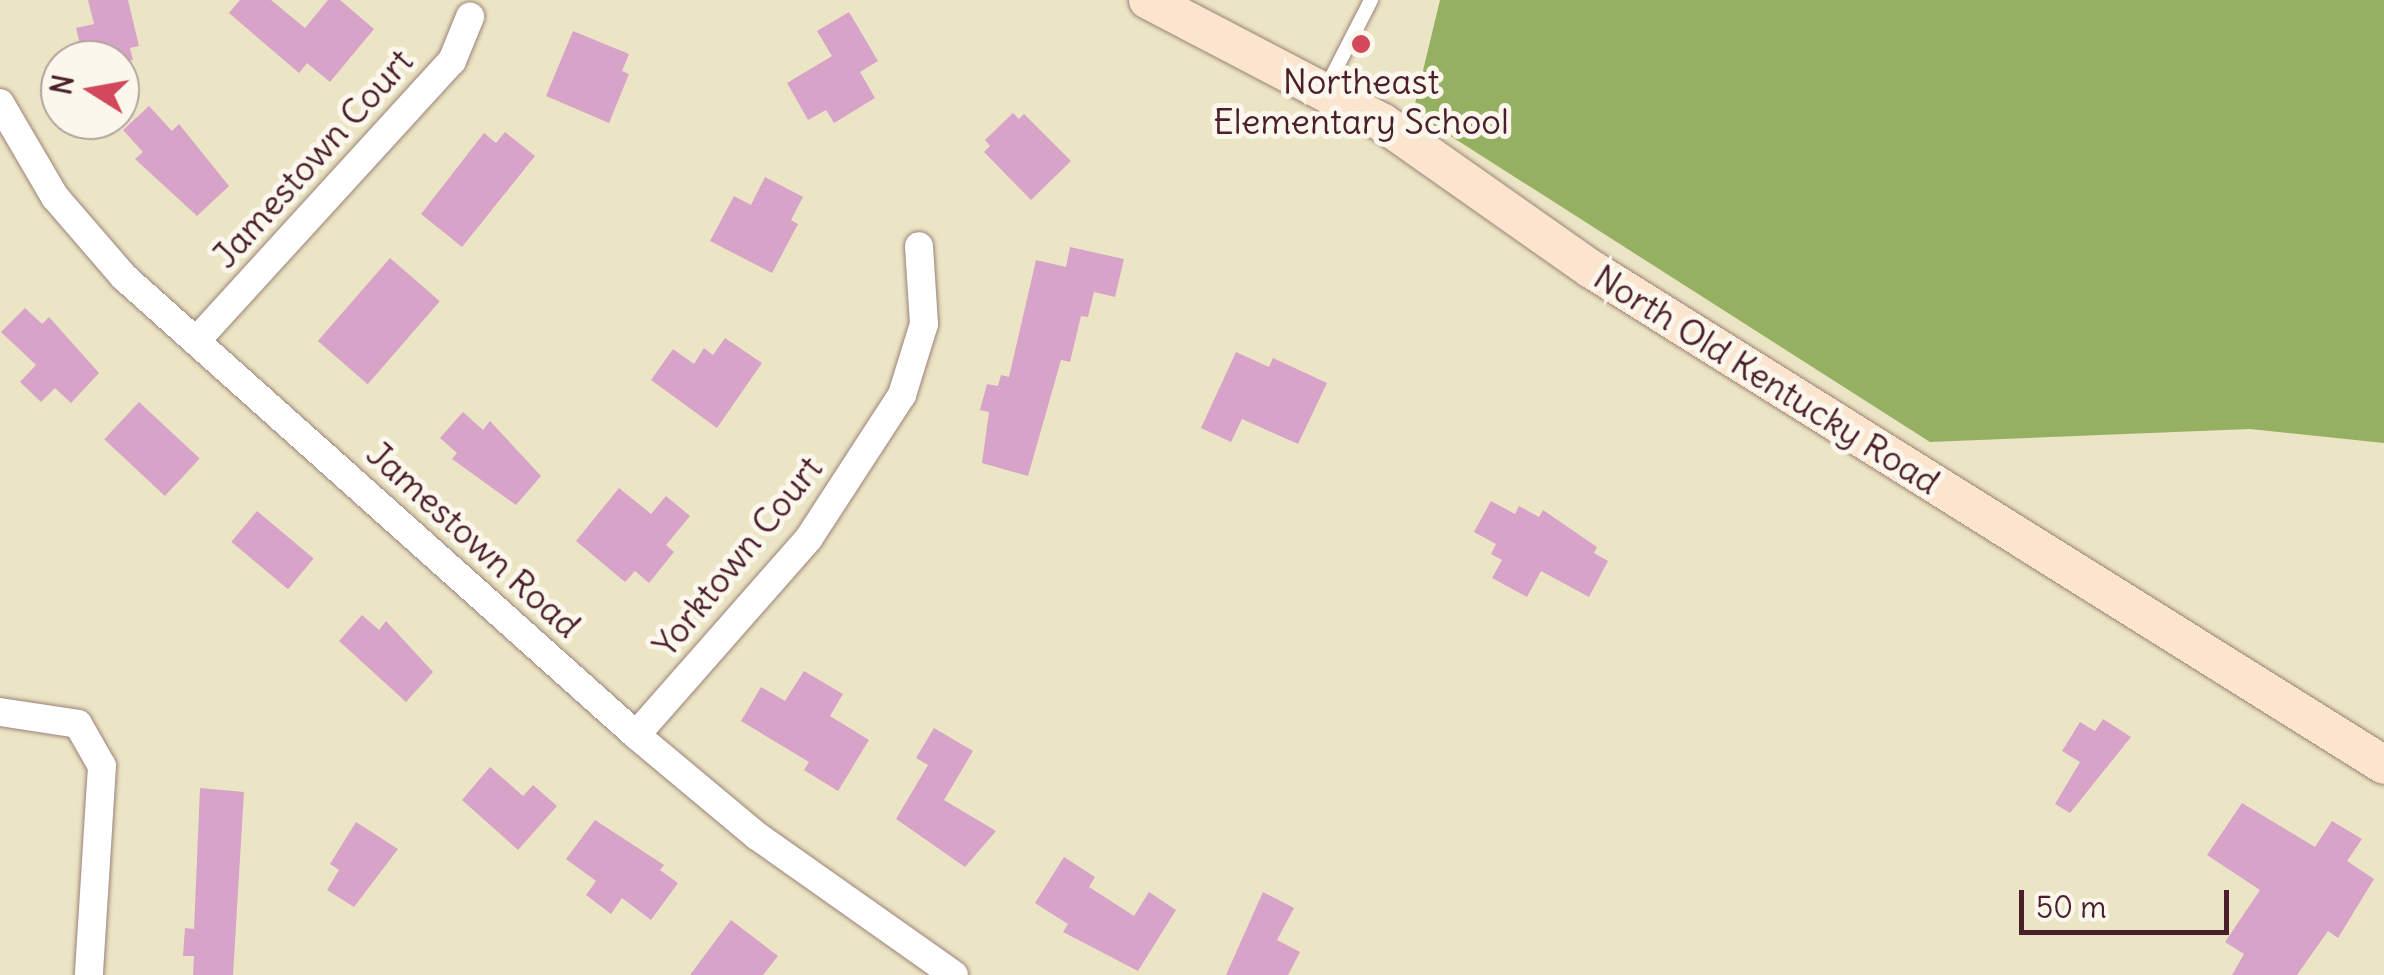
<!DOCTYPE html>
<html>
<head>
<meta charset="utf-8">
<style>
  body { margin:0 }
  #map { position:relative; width:2384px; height:975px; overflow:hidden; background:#ece5c5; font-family:Delius,sans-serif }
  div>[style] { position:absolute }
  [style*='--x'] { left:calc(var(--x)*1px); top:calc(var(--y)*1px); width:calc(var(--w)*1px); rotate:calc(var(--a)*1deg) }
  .forest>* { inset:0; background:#96b062 }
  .building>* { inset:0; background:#d7a3c9; transform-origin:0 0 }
  .roads { filter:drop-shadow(0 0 2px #9b8278) drop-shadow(0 0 2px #9b8278) }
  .lane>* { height:14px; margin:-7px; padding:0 7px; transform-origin:7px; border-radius:7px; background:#fff }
  .street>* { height:28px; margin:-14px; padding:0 14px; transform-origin:14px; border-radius:14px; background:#fff }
  .secondary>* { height:38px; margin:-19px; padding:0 19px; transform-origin:19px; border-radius:19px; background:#fbe5cf }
  .dots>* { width:28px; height:28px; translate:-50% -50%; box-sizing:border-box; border:5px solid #fbf7ec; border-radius:50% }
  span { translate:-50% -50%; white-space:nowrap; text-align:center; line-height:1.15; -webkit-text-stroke:10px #fbf7ec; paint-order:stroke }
  .poi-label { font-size:35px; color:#4a1f2b }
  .street-label { font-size:35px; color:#4a1f2b }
  .north { position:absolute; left:40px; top:40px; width:100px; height:100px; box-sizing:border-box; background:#fbf7ec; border:2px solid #b4a19f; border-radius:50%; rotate:281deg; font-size:28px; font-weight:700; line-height:40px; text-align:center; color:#4a1f2b }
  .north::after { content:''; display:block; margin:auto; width:35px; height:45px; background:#d1495b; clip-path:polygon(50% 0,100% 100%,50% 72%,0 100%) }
  .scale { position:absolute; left:2019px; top:890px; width:210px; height:45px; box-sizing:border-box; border:5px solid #4a1f2b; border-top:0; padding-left:12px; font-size:30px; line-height:35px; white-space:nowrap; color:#4a1f2b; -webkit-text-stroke:8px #fbf7ec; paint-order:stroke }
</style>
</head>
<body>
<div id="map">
  <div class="forest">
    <div style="clip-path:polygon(1440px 0,2384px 0,2384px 443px,2250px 429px,1930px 442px,1413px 112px)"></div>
  </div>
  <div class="building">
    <div style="clip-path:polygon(88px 0,128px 0,139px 46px,130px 48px,133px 60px,84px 60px,76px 28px,94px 24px)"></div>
    <div style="clip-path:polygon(240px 0,271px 0,305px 28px,328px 0,340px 0,374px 29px,330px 82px,307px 63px,299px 73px,229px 13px)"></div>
    <div style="clip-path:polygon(849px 12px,878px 61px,860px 72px,875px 98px,834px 123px,826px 110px,808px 120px,787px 83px,832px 56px,817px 31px)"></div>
    <div style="clip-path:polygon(573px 31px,629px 54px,622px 71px,629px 74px,609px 123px,546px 96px)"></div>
    <div style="clip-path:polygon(149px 106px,172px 131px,179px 124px,229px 186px,197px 216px,135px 159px,143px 152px,123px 130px)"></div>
    <div style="clip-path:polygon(1013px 113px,1019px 119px,1024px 114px,1071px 161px,1031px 200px,984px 152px,990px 146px,985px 140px)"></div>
    <div style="clip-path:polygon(505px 132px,535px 156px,462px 247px,421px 214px,484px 133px,496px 143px)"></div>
    <div style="clip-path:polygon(765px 177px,803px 197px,791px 220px,798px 224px,772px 273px,710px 241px,734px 196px,751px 205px)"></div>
    <div style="clip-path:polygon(1070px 247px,1124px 259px,1115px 297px,1094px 292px,1088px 317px,1081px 316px,1070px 362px,1061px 360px,1028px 476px,982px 463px,989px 412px,980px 410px,987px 384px,998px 386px,1001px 375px,1009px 377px,1036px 260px,1066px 267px)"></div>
    <div style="left:390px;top:258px;width:66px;height:110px;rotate:41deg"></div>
    <div style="clip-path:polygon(25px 308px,42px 324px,49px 317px,99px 373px,71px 403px,55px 388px,41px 402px,20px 382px,36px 365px,1px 332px)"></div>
    <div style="clip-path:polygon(725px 338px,762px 363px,717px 428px,651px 380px,673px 349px,694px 364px,704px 348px,713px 355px)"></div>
    <div style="clip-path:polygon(1236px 352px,1269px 367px,1273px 358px,1327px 383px,1298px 444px,1242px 419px,1231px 442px,1201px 428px)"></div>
    <div style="left:139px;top:402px;width:83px;height:51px;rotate:43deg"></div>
    <div style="clip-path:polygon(463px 412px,483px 430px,490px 421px,541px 476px,516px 505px,452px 459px,457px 453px,440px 438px)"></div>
    <div style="clip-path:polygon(619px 488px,651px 514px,666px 496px,690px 516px,666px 545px,674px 552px,649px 583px,635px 571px,625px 582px,576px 541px)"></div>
    <div style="clip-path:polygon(1491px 501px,1515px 514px,1519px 506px,1539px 517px,1543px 510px,1597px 547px,1594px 553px,1608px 561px,1589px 597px,1541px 571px,1527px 597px,1492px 578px,1502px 560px,1491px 554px,1496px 544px,1474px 532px)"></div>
    <div style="left:257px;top:511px;width:74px;height:40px;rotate:40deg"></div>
    <div style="clip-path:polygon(362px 615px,379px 630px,386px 621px,433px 672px,406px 702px,339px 641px)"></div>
    <div style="clip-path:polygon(804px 671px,843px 694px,830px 716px,869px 740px,838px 791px,804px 770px,809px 762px,741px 721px,761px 687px,785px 701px)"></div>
    <div style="clip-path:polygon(2103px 719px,2131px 737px,2070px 813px,2055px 804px,2080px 762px,2062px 751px,2080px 722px,2095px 731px)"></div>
    <div style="clip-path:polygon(934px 728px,973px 751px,944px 800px,996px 831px,965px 867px,896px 819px,928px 765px,916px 758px)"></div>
    <div style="clip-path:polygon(490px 767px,523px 796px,533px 785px,557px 806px,518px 850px,462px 800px)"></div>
    <div style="clip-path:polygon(200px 788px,244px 792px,233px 975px,193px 975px,194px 956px,183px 956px,185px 928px,194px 929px)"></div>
    <div style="clip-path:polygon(2242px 803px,2315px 847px,2332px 821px,2362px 839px,2347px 861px,2374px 879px,2338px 938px,2328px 931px,2297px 975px,2232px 975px,2244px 954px,2225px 942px,2260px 890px,2207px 855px)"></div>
    <div style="clip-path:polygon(595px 820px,664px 865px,660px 870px,678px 883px,651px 920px,622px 898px,611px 914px,586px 895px,596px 881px,566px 859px)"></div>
    <div style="clip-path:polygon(356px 822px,398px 849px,354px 907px,327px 890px,339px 870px,330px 864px)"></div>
    <div style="clip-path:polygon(1064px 857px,1095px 877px,1089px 887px,1134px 916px,1149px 892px,1176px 910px,1138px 971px,1063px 932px,1068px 924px,1035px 903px)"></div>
    <div style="clip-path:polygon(1263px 892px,1294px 908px,1277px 940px,1300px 952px,1288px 975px,1226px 975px)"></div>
    <div style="clip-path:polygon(731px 920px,778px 956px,763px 975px,690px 975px)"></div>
  </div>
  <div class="roads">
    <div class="lane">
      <div style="--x:1325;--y:90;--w:101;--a:-62.9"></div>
    </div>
    <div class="street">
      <div style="--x:0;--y:103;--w:109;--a:59.7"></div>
      <div style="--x:55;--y:197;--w:106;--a:49.2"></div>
      <div style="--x:124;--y:277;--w:687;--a:41.81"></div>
      <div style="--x:636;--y:735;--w:158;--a:39.9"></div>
      <div style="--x:757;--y:836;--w:241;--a:35.2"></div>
      <div style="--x:196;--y:341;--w:379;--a:-47.6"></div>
      <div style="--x:452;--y:61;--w:48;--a:-67.8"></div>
      <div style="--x:0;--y:712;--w:79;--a:8.7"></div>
      <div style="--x:78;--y:724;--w:48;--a:60.3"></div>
      <div style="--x:102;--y:766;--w:209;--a:93.6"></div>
      <div style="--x:636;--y:735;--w:262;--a:-48.7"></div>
      <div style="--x:809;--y:538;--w:171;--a:-57"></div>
      <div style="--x:902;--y:395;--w:74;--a:-72.8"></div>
      <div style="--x:924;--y:324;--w:78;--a:-93.7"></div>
    </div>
    <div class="secondary">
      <div style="--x:1148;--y:0;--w:265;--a:27.6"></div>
      <div style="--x:1383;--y:123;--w:254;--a:35.1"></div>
      <div style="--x:1591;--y:269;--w:935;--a:32.02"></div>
    </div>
  </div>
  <div class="dots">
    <div style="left:1361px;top:44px;background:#d1495b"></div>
  </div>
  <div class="poi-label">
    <span style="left:1361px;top:101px">Northeast<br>Elementary School</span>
  </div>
  <div class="street-label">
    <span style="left:312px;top:158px;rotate:-48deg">Jamestown Court</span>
    <span style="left:1767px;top:379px;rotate:32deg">North Old Kentucky Road</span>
    <span style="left:474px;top:539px;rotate:42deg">Jamestown Road</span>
    <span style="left:737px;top:556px;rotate:-51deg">Yorktown Court</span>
  </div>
  <div class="north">N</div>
  <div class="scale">50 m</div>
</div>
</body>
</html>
